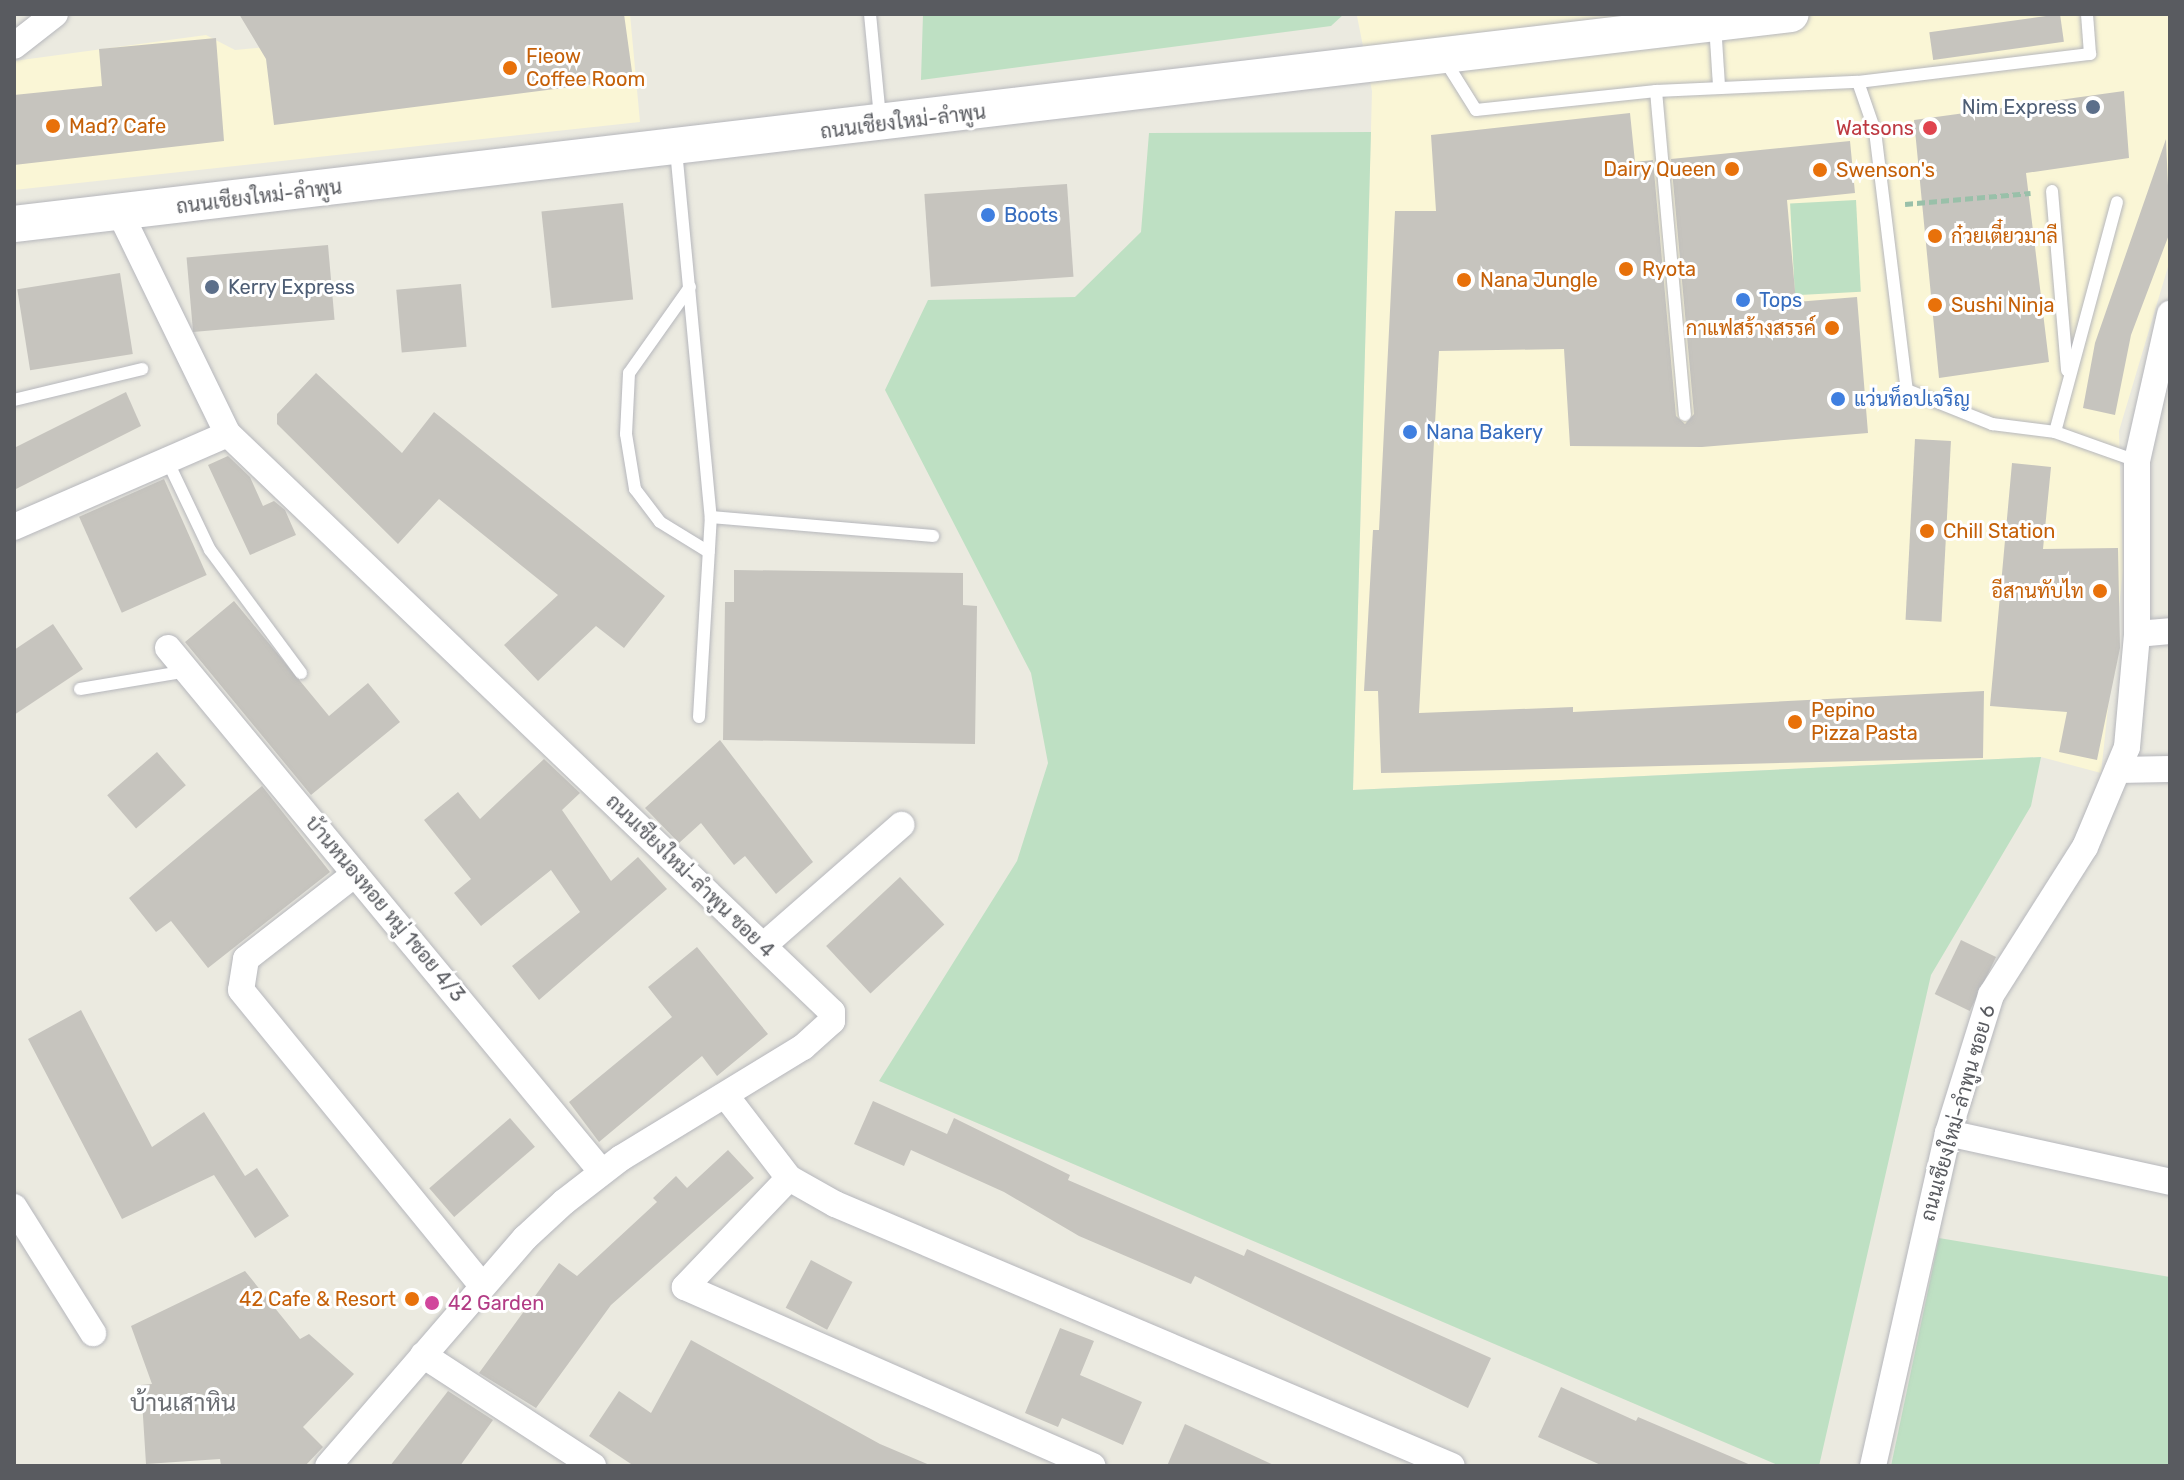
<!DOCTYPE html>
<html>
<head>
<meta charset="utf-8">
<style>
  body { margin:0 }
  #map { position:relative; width:2184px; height:1480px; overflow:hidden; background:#ebeae0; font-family:Rubik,Sarabun,sans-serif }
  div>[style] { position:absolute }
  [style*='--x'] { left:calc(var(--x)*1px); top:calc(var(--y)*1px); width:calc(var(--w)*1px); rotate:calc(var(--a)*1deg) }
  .commercial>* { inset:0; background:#faf6d6 }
  .green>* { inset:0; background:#bee0c3; transform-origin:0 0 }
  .building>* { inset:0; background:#c6c4be; transform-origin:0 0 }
  .path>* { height:5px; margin-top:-2.5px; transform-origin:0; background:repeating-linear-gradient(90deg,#99c0a9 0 8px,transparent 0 12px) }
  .roads { filter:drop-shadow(0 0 2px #b6b7bc) drop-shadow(0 0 2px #b6b7bc) }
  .lane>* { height:12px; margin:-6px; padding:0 6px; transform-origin:6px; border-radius:6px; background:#fff }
  .street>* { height:26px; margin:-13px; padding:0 13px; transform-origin:13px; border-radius:13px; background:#fff }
  .secondary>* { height:36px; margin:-18px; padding:0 18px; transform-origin:18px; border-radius:18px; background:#fff }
  .dots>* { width:22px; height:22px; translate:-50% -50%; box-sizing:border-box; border:4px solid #fff; border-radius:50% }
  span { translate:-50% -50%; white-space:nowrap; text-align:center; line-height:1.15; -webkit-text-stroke:6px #fff; paint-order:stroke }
  .food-label { font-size:20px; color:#c56008 }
  .left { translate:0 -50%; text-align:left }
  .right { translate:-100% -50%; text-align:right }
  .service-label { font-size:20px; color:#4e5e75 }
  .street-label { font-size:20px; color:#595b60 }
  .health-label { font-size:20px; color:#be3a42 }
  .shop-label { font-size:20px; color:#366cbe }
  .hotel-label { font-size:20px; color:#b23c85 }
  .quarter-label { font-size:24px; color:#6a6d72 }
  .frame { position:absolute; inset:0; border:16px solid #595b60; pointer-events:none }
</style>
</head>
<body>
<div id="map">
  <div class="commercial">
    <div style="clip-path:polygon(450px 14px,630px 14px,640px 122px,14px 190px,14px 61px,206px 35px,235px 50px,451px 30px)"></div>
    <div style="clip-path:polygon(2170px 14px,2170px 260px,2119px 431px,2123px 570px,2101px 773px,2041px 757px,1353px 790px,1372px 91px,1357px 16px)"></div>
  </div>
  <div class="green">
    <div style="clip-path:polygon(923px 14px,1344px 14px,1331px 26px,921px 80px)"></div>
    <div style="clip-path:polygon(1371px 132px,1353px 790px,2041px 757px,2031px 806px,1931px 975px,1819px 1466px,1780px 1466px,879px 1081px,1017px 861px,1048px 763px,1031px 673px,885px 390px,928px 300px,1075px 297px,1141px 232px,1149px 133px)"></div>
    <div style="left:1856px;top:200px;width:92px;height:66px;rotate:87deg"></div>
    <div style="clip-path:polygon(1939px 1238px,2170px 1277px,2170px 1466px,1891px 1466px)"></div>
  </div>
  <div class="building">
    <div style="clip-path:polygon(239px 14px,624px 14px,633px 79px,274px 125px,266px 59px)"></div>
    <div style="left:2060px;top:14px;width:28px;height:132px;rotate:82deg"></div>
    <div style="clip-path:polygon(216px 38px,224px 141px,14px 165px,14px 95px,102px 86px,99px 49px)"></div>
    <div style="clip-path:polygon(2124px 91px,2129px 158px,2026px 173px,2049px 362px,1939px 378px,1914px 120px)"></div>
    <div style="clip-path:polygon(1630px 113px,1635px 162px,1653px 160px,1676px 416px,1685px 424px,1694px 414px,1671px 159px,1850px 141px,1855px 193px,1787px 200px,1796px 302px,1857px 297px,1868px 433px,1702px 447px,1570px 446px,1564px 349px,1439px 351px,1419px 713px,1573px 707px,1573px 712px,1984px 691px,1983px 758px,1381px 773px,1378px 691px,1364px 691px,1373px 530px,1379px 530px,1395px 211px,1436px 211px,1431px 135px)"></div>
    <div style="clip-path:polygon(2166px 139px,2170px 232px,2131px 335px,2115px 415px,2083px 408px,2095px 343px)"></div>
    <div style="left:1067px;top:184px;width:93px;height:143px;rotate:86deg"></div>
    <div style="left:623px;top:203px;width:97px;height:82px;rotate:84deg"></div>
    <div style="left:328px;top:245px;width:75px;height:142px;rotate:85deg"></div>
    <div style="left:120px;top:273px;width:82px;height:104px;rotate:81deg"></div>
    <div style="left:461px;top:284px;width:63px;height:65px;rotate:85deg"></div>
    <div style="clip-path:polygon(316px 373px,402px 453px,434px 412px,665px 596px,624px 648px,596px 626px,538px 681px,504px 645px,558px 595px,439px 499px,398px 544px,277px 424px,277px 414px)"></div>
    <div style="clip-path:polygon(126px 392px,141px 426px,14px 490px,14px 448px)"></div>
    <div style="left:1915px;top:439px;width:36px;height:181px;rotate:3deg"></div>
    <div style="clip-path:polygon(228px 456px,250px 477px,263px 506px,274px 501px,285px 510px,296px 535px,250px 555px,208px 465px)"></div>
    <div style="clip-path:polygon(2012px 463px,2051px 467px,2043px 549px,2118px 548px,2120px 648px,2097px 760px,2059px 752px,2067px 712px,1990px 706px)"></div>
    <div style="left:164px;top:479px;width:105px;height:93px;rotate:66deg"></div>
    <div style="clip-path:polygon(734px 570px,963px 573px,963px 605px,977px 606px,975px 744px,723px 740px,725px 602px,734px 602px)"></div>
    <div style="clip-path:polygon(234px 601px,329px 716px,368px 683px,400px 722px,311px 795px,185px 642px)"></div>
    <div style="clip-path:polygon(53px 624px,83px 669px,14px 715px,14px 650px)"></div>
    <div style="clip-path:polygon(720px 740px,813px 862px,776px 894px,745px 856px,734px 865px,701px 823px,679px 843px,645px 808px)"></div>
    <div style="left:157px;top:752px;width:44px;height:66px;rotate:49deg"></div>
    <div style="clip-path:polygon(544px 759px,580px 793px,562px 810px,611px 881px,638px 857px,667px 889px,539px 1000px,512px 966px,580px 912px,551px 870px,481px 926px,454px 893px,471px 879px,424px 820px,458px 792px,480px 819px)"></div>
    <div style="clip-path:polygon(262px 786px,330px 872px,208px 968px,171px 921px,156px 932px,129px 898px)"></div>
    <div style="left:900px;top:877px;width:65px;height:101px;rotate:47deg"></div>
    <div style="left:1961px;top:940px;width:39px;height:60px;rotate:26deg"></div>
    <div style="clip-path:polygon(697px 947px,768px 1034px,717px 1076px,702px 1056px,599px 1142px,569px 1102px,672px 1017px,648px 987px)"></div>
    <div style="clip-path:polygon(81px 1010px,152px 1147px,204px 1112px,245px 1176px,257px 1168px,289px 1216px,255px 1238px,214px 1175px,122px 1219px,28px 1039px)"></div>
    <div style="clip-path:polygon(873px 1101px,947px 1134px,954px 1118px,1070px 1175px,1068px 1180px,1244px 1256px,1247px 1249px,1491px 1358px,1468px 1408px,1195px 1276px,1191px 1284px,1079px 1236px,1004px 1192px,911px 1150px,904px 1166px,854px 1144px)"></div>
    <div style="left:510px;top:1118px;width:38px;height:107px;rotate:49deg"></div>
    <div style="clip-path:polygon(728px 1150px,754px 1178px,611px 1305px,536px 1408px,479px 1373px,559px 1263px,577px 1276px,657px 1202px,653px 1198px,676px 1176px,687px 1188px)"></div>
    <div style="left:811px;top:1260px;width:47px;height:54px;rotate:28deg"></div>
    <div style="clip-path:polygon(245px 1271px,300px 1339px,309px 1334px,354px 1374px,303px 1427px,323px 1447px,305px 1466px,221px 1466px,220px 1459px,146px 1464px,141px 1385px,152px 1384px,131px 1326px)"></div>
    <div style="clip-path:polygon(1060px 1328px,1094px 1341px,1080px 1375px,1142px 1402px,1123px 1445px,1062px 1418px,1058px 1427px,1025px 1413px)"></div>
    <div style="clip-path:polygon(691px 1340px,880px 1444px,932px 1466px,634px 1466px,589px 1436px,619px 1391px,651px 1413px)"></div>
    <div style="clip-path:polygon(1561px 1387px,1636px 1421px,1638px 1417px,1753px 1466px,1603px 1466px,1538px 1437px)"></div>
    <div style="clip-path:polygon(448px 1391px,493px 1420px,460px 1466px,390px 1466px)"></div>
    <div style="clip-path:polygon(1185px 1424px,1276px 1466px,1167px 1466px)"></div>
  </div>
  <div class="path">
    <div style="--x:1905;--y:204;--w:126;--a:-5"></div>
  </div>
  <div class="roads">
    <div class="lane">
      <div style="--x:870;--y:14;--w:103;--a:84.5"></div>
      <div style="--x:1715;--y:24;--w:62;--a:86.3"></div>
      <div style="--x:1444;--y:59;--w:60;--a:57.9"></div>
      <div style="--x:1476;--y:110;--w:181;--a:-6"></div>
      <div style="--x:1656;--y:91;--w:202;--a:-2.6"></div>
      <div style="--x:1858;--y:82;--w:234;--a:-6.9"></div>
      <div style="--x:2090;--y:54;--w:40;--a:-94.3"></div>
      <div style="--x:1858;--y:82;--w:52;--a:70.9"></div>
      <div style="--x:1875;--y:131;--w:261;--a:83"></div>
      <div style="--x:1907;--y:390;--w:92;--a:21.8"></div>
      <div style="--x:1992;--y:424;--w:64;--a:7.2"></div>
      <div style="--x:2055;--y:432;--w:87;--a:19.5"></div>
      <div style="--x:1656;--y:91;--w:325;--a:84.9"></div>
      <div style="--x:676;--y:150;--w:369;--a:84.6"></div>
      <div style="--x:711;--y:517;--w:223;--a:4.9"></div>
      <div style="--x:2052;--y:191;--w:180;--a:85.2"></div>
      <div style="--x:690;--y:287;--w:105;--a:125.3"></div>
      <div style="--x:629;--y:373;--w:61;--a:92.8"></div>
      <div style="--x:626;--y:434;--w:56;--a:80.7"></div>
      <div style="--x:635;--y:489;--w:41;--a:52.9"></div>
      <div style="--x:660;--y:522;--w:57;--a:31.5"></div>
      <div style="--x:14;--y:400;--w:132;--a:-13.6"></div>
      <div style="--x:2055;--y:432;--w:238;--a:-74.9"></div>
      <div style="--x:167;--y:460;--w:100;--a:64.5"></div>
      <div style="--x:210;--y:550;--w:153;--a:53.5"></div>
      <div style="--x:80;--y:689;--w:109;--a:-9.5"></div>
      <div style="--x:699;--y:717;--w:200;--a:-86.6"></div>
    </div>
    <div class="street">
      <div style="--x:14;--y:46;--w:52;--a:-38"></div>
      <div style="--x:120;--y:213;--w:246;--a:64"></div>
      <div style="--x:228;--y:434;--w:836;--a:43.74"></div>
      <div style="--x:832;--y:1012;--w:9;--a:90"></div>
      <div style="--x:832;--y:1021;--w:39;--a:138"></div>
      <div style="--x:803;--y:1047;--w:213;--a:148.6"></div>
      <div style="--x:621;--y:1158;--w:72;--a:142.3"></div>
      <div style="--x:564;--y:1202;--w:53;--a:137.3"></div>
      <div style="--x:525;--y:1238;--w:301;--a:130.8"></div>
      <div style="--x:14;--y:527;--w:233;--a:-23.5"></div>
      <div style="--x:2137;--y:634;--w:33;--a:-5"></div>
      <div style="--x:168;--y:648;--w:679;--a:50.38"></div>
      <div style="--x:2118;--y:770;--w:52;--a:-1.1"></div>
      <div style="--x:355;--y:874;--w:138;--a:142.1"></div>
      <div style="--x:246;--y:959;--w:31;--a:99"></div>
      <div style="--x:241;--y:990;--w:382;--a:50.8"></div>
      <div style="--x:763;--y:946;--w:184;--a:-41.2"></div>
      <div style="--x:726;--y:1096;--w:103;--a:52.5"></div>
      <div style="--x:789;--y:1178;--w:53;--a:29.5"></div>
      <div style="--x:835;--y:1204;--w:670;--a:23.01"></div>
      <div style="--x:1948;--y:1133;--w:227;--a:12.4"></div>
      <div style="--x:789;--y:1178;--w:151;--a:133.7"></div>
      <div style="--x:685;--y:1287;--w:445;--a:23.7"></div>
      <div style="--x:14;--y:1207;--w:149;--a:57.9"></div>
      <div style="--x:423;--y:1355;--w:203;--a:33.1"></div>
      <div style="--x:1873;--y:1466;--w:341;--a:-77.3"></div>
      <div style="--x:1948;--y:1133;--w:145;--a:-72.7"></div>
      <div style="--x:1991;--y:995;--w:175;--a:-57.6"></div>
      <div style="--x:2085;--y:847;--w:108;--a:-67.2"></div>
      <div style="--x:2127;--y:747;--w:113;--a:-84.9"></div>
      <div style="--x:2137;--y:634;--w:173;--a:-90"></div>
      <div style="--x:2137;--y:461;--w:151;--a:-77.3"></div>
    </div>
    <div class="secondary">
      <div style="--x:14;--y:224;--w:1789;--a:-6.74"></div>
    </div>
  </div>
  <div class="dots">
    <div style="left:510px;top:68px;background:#e8710a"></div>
    <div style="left:2093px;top:107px;background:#5c6f8a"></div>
    <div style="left:53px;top:126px;background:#e8710a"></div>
    <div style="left:1930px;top:128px;background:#e0444e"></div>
    <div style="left:1732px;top:169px;background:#e8710a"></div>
    <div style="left:1820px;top:170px;background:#e8710a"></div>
    <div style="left:988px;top:215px;background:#3f7fe0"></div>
    <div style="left:1935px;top:236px;background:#e8710a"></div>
    <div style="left:1626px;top:269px;background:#e8710a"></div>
    <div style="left:1464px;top:280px;background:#e8710a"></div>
    <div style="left:212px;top:287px;background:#5c6f8a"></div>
    <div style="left:1743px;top:300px;background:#3f7fe0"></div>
    <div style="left:1935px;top:305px;background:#e8710a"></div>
    <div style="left:1832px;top:328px;background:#e8710a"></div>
    <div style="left:1838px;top:399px;background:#3f7fe0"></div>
    <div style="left:1410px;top:432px;background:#3f7fe0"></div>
    <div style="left:1927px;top:531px;background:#e8710a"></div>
    <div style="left:2100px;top:591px;background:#e8710a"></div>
    <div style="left:1795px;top:722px;background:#e8710a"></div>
    <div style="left:412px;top:1299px;background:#e8710a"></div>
    <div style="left:432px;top:1303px;background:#d1479c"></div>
  </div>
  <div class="food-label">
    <span class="left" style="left:526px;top:68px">Fieow<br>Coffee Room</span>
    <span class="left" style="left:69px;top:126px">Mad? Cafe</span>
    <span class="right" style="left:1716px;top:169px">Dairy Queen</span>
    <span class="left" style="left:1836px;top:170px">Swenson's</span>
    <span class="left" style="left:1951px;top:236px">ก๋วยเตี๋ยวมาลี</span>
    <span class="left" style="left:1642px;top:269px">Ryota</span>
    <span class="left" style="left:1480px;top:280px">Nana Jungle</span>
    <span class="left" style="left:1951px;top:305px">Sushi Ninja</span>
    <span class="right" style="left:1816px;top:328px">กาแฟสร้างสรรค์</span>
    <span class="left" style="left:1943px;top:531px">Chill Station</span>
    <span class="right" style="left:2084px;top:591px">อีสานทับไท</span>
    <span class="left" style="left:1811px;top:722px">Pepino<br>Pizza Pasta</span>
    <span class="right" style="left:396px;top:1299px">42 Cafe &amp; Resort</span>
  </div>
  <div class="service-label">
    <span class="right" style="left:2077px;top:107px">Nim Express</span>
    <span class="left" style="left:228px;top:287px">Kerry Express</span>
  </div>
  <div class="street-label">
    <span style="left:903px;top:122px;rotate:-7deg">ถนนเชียงใหม่-ลำพูน</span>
    <span style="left:259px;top:197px;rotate:-7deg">ถนนเชียงใหม่-ลำพูน</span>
    <span style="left:690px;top:876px;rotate:44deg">ถนนเชียงใหม่-ลำพูน ซอย 4</span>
    <span style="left:385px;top:909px;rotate:50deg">บ้านหนองหอย หมู่ 1ซอย 4/3</span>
    <span style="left:1958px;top:1113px;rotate:-74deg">ถนนเชียงใหม่-ลำพูน ซอย 6</span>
  </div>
  <div class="health-label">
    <span class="right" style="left:1914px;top:128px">Watsons</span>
  </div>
  <div class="shop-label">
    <span class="left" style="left:1004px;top:215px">Boots</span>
    <span class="left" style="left:1759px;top:300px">Tops</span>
    <span class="left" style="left:1854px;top:399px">แว่นท็อปเจริญ</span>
    <span class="left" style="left:1426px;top:432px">Nana Bakery</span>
  </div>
  <div class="hotel-label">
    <span class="left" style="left:448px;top:1303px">42 Garden</span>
  </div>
  <div class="quarter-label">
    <span style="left:183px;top:1404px">บ้านเสาหิน</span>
  </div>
  <div class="frame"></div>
</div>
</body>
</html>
